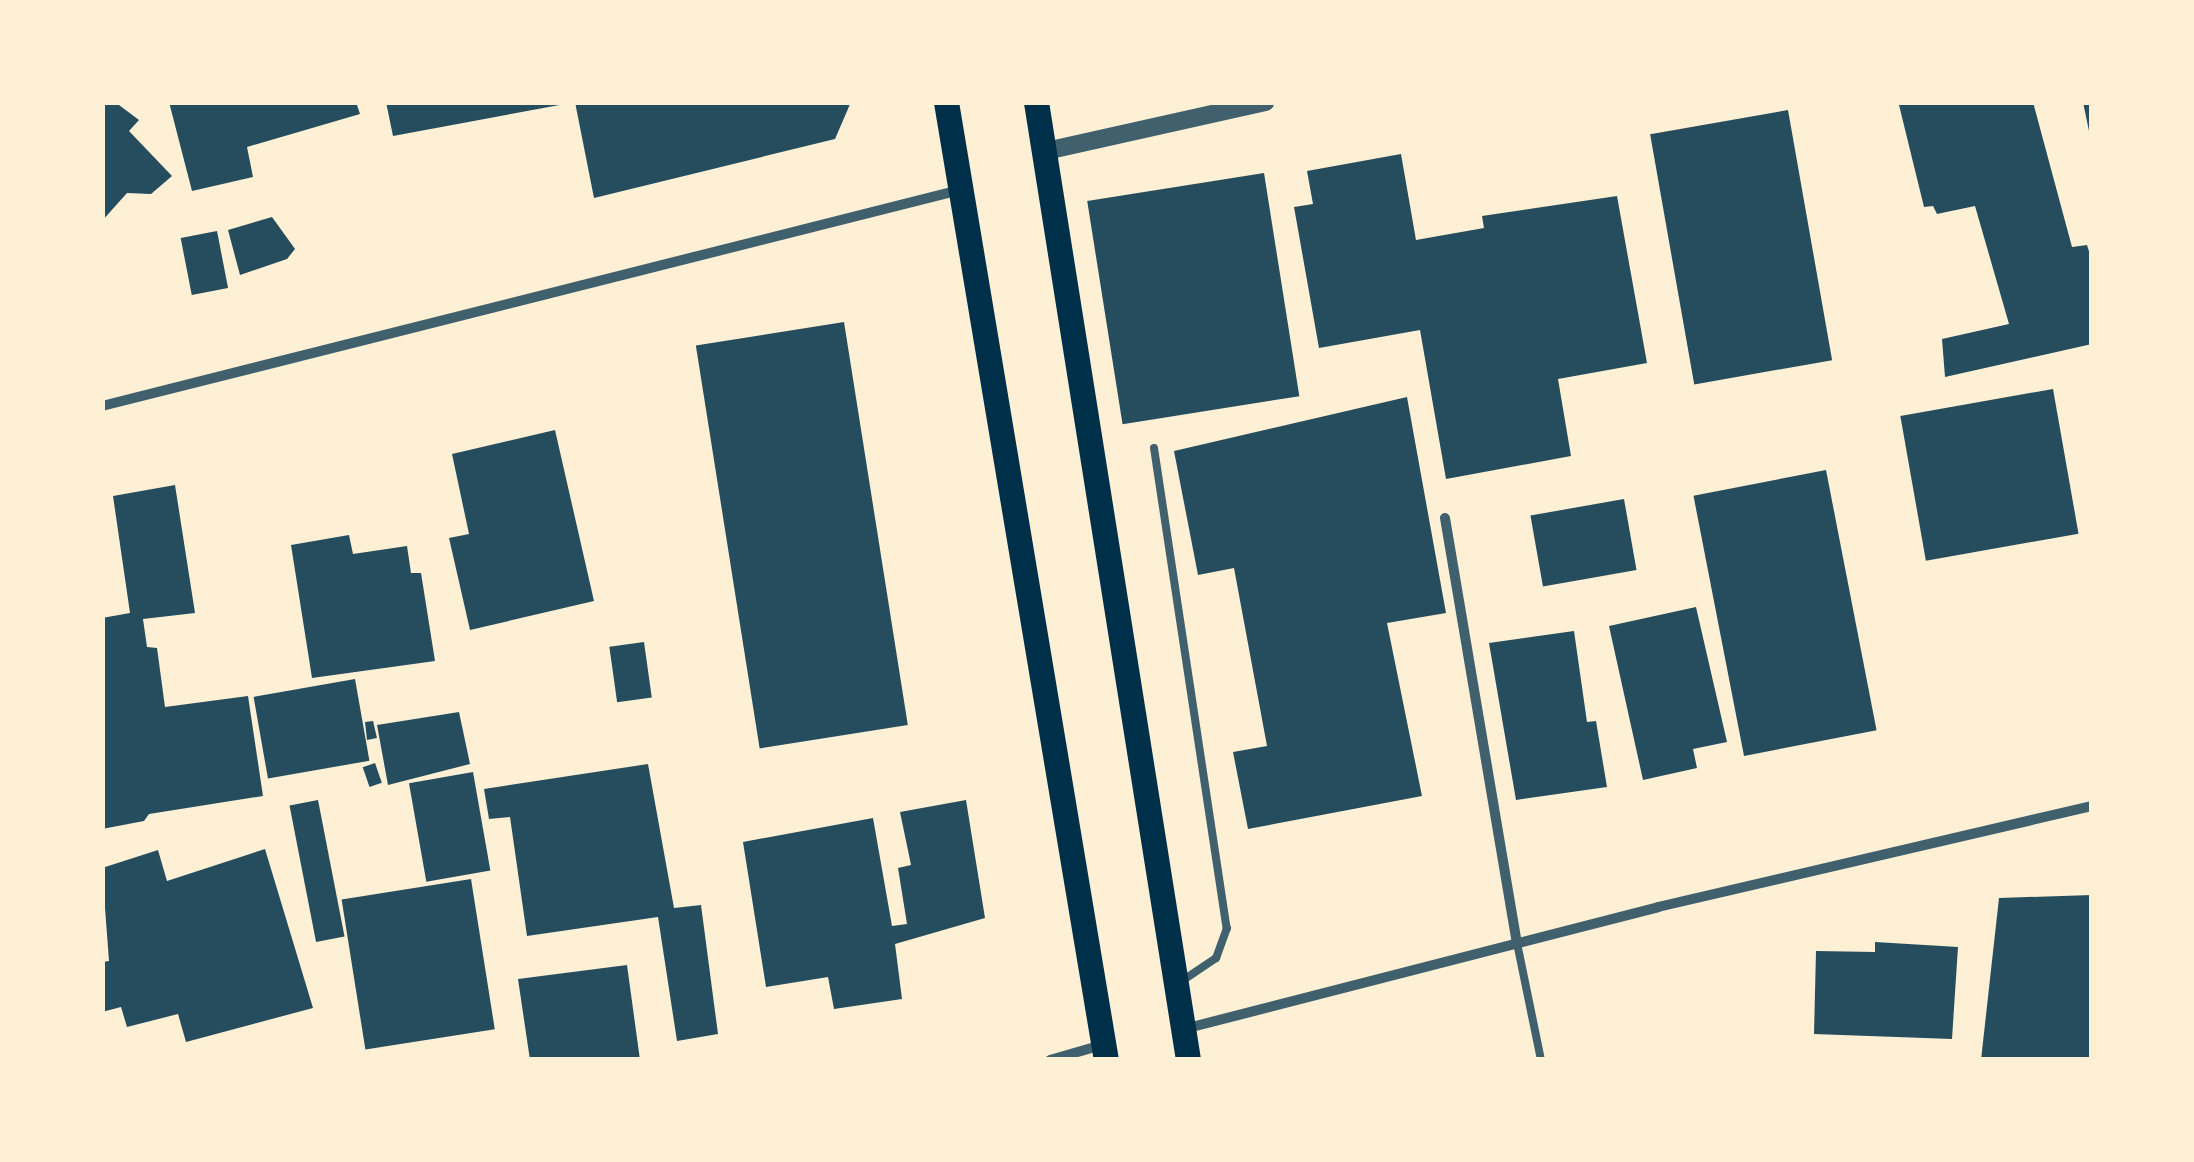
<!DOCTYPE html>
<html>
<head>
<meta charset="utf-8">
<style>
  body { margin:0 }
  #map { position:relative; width:2194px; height:1162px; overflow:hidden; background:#fdf0d5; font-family:"Work Sans",sans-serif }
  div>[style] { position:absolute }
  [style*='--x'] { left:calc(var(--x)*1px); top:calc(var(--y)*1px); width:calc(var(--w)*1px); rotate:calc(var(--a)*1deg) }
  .building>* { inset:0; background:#264d5e; transform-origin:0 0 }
  .service>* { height:8px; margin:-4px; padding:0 4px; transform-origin:4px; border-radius:4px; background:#3f606c }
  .minor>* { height:10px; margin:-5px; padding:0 5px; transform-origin:5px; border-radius:5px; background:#3f606c }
  .tertiary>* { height:18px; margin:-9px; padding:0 9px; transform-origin:9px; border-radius:9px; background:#3f606c }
  .primary>* { height:25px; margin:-12.5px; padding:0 12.5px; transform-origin:12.5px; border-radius:12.5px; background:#003049 }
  span { translate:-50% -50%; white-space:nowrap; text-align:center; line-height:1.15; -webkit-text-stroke:9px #fdf0d5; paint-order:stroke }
  .frame { position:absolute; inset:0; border:105px solid #fdf0d5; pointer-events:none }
</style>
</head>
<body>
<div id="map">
  <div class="building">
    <div style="clip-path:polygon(115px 102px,139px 120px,129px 131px,172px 176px,151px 194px,127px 193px,102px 221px,102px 105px)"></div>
    <div style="clip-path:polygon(169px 102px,356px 102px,360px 114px,247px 147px,253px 177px,192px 191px)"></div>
    <div style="clip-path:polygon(386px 102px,565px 102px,565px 104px,393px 136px)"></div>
    <div style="clip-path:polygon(575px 102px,851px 102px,835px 139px,594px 198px)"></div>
    <div style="clip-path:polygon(1910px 102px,2033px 102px,2072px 247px,2087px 245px,2092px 261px,2092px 344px,1945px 377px,1942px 339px,2009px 324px,1975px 206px,1937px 214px,1933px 206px,1924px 207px,1899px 105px)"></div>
    <div style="clip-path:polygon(2083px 102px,2092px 102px,2092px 136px,2090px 136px)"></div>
    <div style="left:1788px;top:110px;width:254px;height:140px;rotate:80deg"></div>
    <div style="clip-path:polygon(1401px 154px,1416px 240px,1484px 228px,1482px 216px,1617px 196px,1647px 363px,1558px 379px,1571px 456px,1446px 479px,1420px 330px,1319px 348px,1294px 207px,1313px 204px,1307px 171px)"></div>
    <div style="left:1264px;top:173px;width:226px;height:179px;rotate:81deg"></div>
    <div style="clip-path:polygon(272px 217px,295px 249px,287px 259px,240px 275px,228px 230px)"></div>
    <div style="left:217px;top:231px;width:58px;height:37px;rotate:79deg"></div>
    <div style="left:844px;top:322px;width:408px;height:150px;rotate:81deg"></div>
    <div style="left:2053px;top:389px;width:147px;height:155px;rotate:80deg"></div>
    <div style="clip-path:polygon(1407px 397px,1446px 613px,1387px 623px,1422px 796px,1248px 829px,1233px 752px,1267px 746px,1234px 568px,1198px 575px,1174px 451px)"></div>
    <div style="clip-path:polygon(555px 430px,594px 601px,470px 630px,449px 538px,469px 534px,452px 454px)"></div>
    <div style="left:1826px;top:470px;width:265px;height:135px;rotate:79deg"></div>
    <div style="clip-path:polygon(175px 485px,195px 613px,143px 619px,147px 647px,157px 648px,165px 707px,248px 696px,263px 796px,149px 814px,144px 821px,102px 829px,102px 618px,130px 613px,113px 496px)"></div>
    <div style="left:1624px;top:499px;width:72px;height:95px;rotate:80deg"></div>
    <div style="clip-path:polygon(349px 535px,353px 554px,407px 546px,411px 573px,421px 573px,435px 661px,312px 678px,291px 545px)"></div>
    <div style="clip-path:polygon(1696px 607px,1727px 742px,1693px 749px,1697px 768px,1643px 780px,1609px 626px)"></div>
    <div style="clip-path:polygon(1574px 631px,1587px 722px,1596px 721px,1607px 787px,1516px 800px,1489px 643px)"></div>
    <div style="left:644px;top:642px;width:56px;height:35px;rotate:82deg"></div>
    <div style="left:355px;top:679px;width:83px;height:103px;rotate:80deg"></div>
    <div style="clip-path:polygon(459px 712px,470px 764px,388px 785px,377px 725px)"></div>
    <div style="clip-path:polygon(373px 721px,377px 738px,367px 740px,365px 722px)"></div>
    <div style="left:375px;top:763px;width:21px;height:13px;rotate:71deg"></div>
    <div style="clip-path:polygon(648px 764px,674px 908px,701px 905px,718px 1034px,677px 1041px,658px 917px,527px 936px,510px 817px,489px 819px,484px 789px)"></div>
    <div style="left:473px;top:772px;width:100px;height:65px;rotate:80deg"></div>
    <div style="left:318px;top:800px;width:139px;height:29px;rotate:79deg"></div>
    <div style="clip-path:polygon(966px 800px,985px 918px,895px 944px,902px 999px,834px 1009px,828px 977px,766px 987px,743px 842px,873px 818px,892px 926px,907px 924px,898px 868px,911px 865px,900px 812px)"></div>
    <div style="clip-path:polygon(265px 849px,313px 1008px,186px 1042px,178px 1014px,127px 1027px,121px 1007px,102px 1012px,102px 962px,109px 961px,102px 868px,158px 850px,167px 881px)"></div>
    <div style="left:471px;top:879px;width:152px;height:131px;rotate:81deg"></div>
    <div style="clip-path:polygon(2092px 895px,2092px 1060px,1981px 1060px,1999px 898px)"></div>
    <div style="clip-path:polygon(1875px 942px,1958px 947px,1952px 1039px,1814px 1034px,1816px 951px,1875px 952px)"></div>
    <div style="clip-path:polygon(627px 965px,640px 1060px,530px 1060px,518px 979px)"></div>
  </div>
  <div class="service">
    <div style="--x:1154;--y:448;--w:486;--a:81.4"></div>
    <div style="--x:1227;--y:928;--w:32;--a:110"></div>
    <div style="--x:1216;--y:958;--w:45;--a:146"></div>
    <div style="--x:1517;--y:943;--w:119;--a:78.4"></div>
  </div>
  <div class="minor">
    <div style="--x:102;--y:406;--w:885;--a:-14.13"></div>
    <div style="--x:1445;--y:518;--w:431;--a:80.4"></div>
    <div style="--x:1184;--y:1029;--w:489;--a:-14.4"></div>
    <div style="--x:1658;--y:907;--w:446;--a:-13.1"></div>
    <div style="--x:1050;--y:1060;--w:54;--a:-16.1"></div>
  </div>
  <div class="tertiary">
    <div style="--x:1046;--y:151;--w:225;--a:-12.6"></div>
  </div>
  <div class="primary">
    <div style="--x:946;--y:102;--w:971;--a:80.52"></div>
    <div style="--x:1036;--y:102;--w:970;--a:80.98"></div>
  </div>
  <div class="frame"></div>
</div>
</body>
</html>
